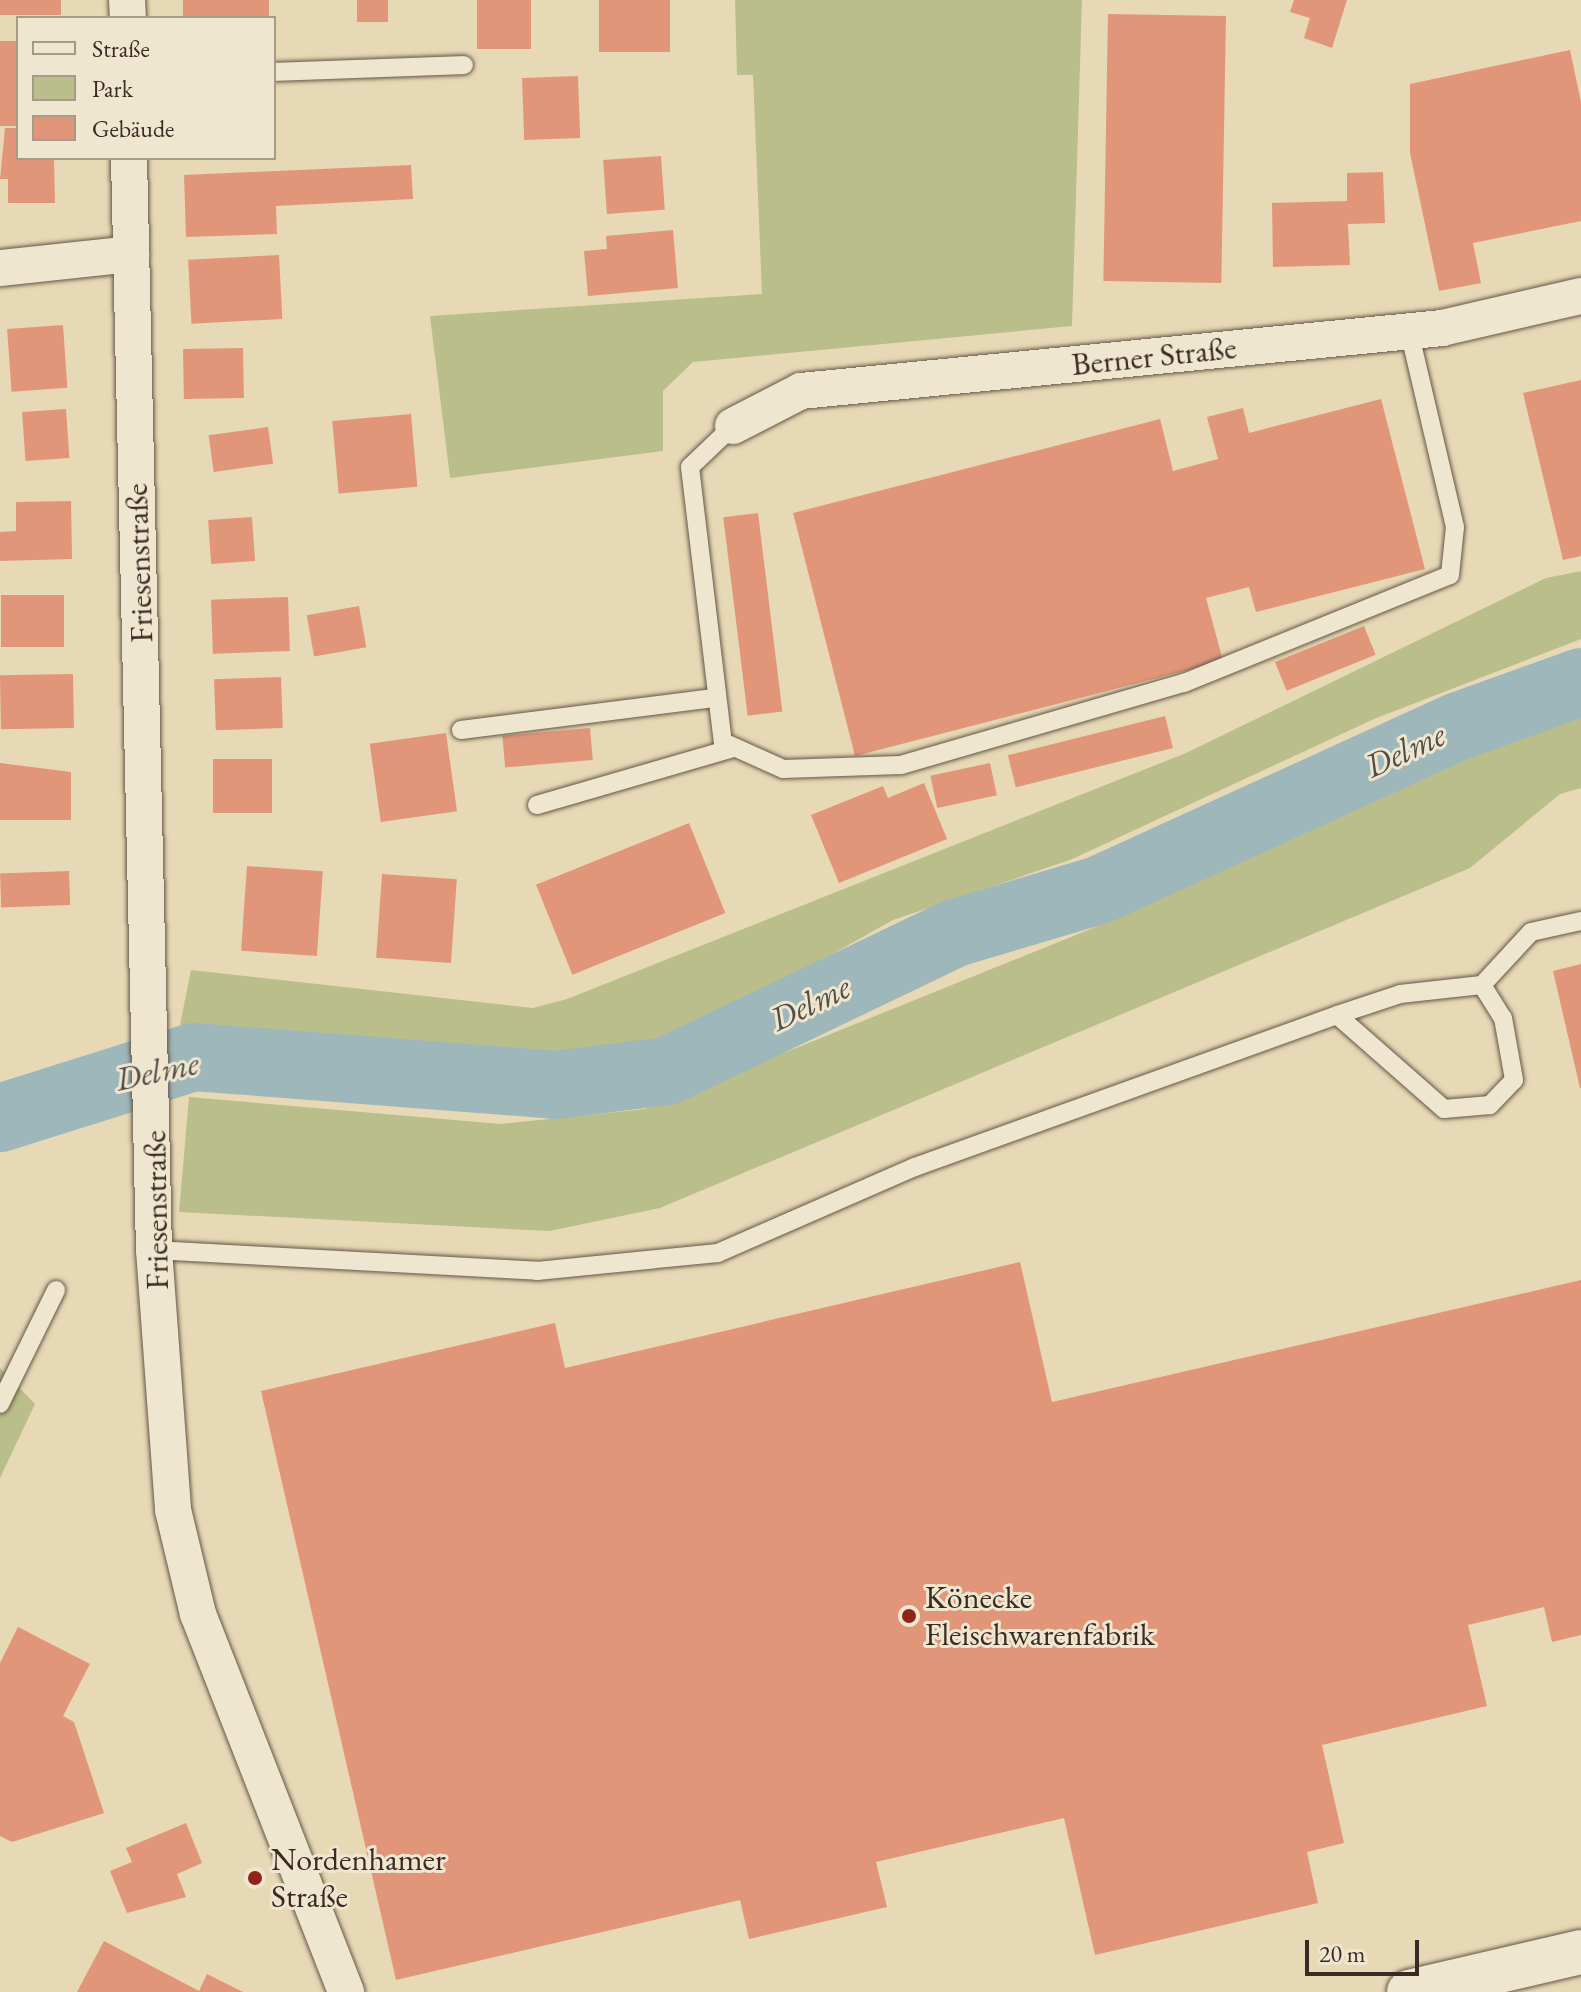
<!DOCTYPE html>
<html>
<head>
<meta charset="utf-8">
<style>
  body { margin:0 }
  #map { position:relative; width:1581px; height:1992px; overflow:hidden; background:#e7d9b5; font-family:"EB Garamond",serif }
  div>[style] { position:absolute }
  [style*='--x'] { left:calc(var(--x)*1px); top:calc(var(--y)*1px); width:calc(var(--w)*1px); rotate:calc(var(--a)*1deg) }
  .green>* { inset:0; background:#b9be8b }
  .river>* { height:68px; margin:-34px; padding:0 34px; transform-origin:34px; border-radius:34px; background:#9db7ba }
  .building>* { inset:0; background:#e1967a; transform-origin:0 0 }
  .roads { filter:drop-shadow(0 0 2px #645648) drop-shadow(0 0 2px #645648) }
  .lane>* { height:18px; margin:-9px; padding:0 9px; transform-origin:9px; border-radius:9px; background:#efe6cf }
  .street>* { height:36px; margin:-18px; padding:0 18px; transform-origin:18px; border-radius:18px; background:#efe6cf }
  .secondary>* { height:44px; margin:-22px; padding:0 22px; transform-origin:22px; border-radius:22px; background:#efe6cf }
  .dots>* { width:22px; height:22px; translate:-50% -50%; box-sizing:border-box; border:4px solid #efe6cf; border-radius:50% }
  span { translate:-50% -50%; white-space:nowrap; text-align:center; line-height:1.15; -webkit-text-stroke:6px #efe6cf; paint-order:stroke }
  .street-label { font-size:32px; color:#392a23 }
  .poi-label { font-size:32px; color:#392a23 }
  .left { translate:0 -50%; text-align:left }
  .water-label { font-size:34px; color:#524d49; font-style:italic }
  .legend { position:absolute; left:16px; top:16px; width:260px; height:144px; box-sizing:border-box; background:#efe6cf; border:2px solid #a69b8a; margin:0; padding:10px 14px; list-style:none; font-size:24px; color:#392a23 }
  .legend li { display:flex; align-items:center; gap:16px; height:40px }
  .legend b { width:40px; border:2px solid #a69b8a }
  .scale { position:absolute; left:1305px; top:1940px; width:114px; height:36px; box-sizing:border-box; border:4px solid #392a23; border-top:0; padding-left:10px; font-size:24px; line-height:28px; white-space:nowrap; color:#392a23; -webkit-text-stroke:6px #efe6cf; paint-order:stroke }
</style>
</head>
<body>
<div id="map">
  <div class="green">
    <div style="clip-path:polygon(735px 0,1082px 0,1072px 326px,693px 362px,663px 391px,663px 451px,450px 478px,430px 316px,762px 294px,753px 75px,737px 75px)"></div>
    <div style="clip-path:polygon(1581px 571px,1581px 639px,1374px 719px,1070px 860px,893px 920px,672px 1044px,547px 1062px,180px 1025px,191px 970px,533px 1008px,567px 999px,1186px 753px,1546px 578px)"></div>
    <div style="clip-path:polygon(1581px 708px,1581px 788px,1560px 794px,1470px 868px,660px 1208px,549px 1231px,179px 1212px,189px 1097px,501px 1124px,645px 1109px,1108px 922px)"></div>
    <div style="clip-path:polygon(0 1368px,35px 1404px,0 1478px)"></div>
  </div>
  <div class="river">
    <div style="--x:0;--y:1118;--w:203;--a:-17.5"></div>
    <div style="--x:194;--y:1057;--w:362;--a:4.4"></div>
    <div style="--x:555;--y:1085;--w:113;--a:-7.1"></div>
    <div style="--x:667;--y:1071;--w:319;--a:-25.6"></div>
    <div style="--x:955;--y:933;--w:150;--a:-16.6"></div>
    <div style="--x:1099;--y:890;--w:396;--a:-24.5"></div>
    <div style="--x:1459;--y:726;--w:130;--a:-19.8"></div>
  </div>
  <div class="building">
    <div style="left:0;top:0;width:61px;height:15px"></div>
    <div style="left:183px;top:0;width:86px;height:18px"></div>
    <div style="left:357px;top:0;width:31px;height:22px"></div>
    <div style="left:477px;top:0;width:54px;height:49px"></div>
    <div style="left:599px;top:0;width:71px;height:52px"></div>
    <div style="clip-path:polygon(1294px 0,1347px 0,1332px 48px,1304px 38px,1310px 18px,1290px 12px)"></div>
    <div style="left:1108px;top:14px;width:118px;height:267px;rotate:1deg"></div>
    <div style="left:0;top:41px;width:18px;height:85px"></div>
    <div style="clip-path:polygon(1570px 50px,1581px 102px,1581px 221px,1473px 243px,1481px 283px,1439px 291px,1410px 153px,1410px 84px)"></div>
    <div style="left:578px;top:76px;width:62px;height:56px;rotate:88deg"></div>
    <div style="clip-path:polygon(5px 128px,18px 128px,18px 158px,54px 158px,55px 203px,8px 203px,8px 179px,0 179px)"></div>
    <div style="left:661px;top:156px;width:54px;height:58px;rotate:86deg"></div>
    <div style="clip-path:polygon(411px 165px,413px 199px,276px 206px,277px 234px,186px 237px,184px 175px)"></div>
    <div style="clip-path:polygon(1383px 172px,1385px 223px,1348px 224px,1350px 265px,1273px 267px,1272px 203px,1347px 201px,1347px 173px)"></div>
    <div style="clip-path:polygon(673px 230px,678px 288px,588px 296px,584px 251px,607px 249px,606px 236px)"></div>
    <div style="left:279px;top:255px;width:64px;height:91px;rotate:87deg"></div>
    <div style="left:63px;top:325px;width:63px;height:56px;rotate:86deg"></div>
    <div style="left:243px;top:348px;width:50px;height:60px;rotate:89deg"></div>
    <div style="clip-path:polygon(1581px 380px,1581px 556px,1563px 560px,1523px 393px)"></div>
    <div style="clip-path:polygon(1381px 399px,1425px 569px,1256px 612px,1249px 587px,1206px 598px,1223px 661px,855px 756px,793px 513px,1160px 419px,1173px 471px,1218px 459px,1207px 417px,1243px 408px,1249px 433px)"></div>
    <div style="left:66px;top:409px;width:49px;height:44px;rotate:86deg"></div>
    <div style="left:411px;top:414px;width:73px;height:79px;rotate:85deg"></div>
    <div style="left:268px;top:427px;width:37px;height:60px;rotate:82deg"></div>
    <div style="clip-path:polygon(71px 501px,72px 559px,0 561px,0 532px,16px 531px,16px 502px)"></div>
    <div style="left:758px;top:513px;width:200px;height:35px;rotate:83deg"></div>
    <div style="left:252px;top:517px;width:44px;height:44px;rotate:86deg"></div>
    <div style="left:1px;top:595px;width:63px;height:52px"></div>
    <div style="left:288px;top:597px;width:54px;height:77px;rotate:88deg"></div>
    <div style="left:359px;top:606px;width:42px;height:53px;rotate:80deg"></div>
    <div style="left:1364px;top:626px;width:31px;height:96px;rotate:68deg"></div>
    <div style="left:73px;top:674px;width:54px;height:73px;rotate:89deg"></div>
    <div style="left:281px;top:677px;width:51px;height:67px;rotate:88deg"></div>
    <div style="left:1165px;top:716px;width:33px;height:162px;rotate:76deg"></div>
    <div style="left:590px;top:728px;width:32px;height:88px;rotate:85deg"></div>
    <div style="left:446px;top:733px;width:79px;height:77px;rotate:82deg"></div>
    <div style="left:272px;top:759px;width:54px;height:59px;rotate:90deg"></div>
    <div style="clip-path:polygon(0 763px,71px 772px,71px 820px,0 820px)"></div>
    <div style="left:990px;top:763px;width:33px;height:61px;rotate:78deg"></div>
    <div style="clip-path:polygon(924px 783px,947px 839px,839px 883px,811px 815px,883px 786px,888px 798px)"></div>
    <div style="left:689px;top:823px;width:97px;height:165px;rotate:68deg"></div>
    <div style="left:247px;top:866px;width:76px;height:85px;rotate:4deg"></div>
    <div style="left:69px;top:871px;width:34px;height:69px;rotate:88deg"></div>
    <div style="left:382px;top:874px;width:75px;height:84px;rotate:4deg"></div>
    <div style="clip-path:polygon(1581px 964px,1581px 1088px,1580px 1088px,1553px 971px)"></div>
    <div style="clip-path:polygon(1020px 1262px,1052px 1402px,1581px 1280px,1581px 1635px,1552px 1642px,1544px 1607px,1468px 1625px,1487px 1706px,1322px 1745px,1344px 1843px,1307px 1852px,1318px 1903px,1095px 1955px,1064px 1818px,876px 1862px,887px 1907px,749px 1939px,740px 1900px,396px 1980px,261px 1391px,555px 1323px,565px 1368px)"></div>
    <div style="clip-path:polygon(18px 1627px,90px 1664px,63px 1716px,74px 1722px,104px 1813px,12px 1842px,0 1836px,0 1663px)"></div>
    <div style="clip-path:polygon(186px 1823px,202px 1863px,177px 1874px,186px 1897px,127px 1913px,110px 1871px,132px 1862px,126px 1848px)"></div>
    <div style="clip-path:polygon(104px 1941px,199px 1991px,207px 1974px,243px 1992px,77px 1992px)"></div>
  </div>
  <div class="roads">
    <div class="lane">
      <div style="--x:274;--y:72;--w:190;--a:-2.1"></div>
      <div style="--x:733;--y:426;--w:59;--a:136.4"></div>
      <div style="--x:690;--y:467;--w:277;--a:83.2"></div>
      <div style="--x:723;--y:742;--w:66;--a:24.2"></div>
      <div style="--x:783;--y:769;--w:118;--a:-1.9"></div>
      <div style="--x:901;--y:765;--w:295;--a:-16.2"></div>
      <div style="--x:1184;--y:683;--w:287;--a:-22.1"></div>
      <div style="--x:1450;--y:575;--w:48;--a:-84.1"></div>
      <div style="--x:1455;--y:527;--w:201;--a:-103.2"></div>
      <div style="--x:461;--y:730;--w:257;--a:-7.2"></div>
      <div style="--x:537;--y:805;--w:204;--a:-16.2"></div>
      <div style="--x:1482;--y:985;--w:72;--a:-47.2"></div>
      <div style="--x:1531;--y:932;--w:51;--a:-12.4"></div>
      <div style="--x:154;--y:1250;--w:384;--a:3.1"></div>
      <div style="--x:537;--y:1271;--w:182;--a:-5.7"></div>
      <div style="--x:718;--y:1253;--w:215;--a:-23.6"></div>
      <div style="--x:915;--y:1167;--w:449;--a:-19.8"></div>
      <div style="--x:1337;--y:1015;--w:66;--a:-18.4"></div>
      <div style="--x:1400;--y:994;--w:82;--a:-6.3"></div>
      <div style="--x:1482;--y:985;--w:39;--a:58"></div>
      <div style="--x:1503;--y:1018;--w:63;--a:79.9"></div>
      <div style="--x:1514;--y:1080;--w:35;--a:134"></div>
      <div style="--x:1490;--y:1105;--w:46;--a:175"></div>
      <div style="--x:1444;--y:1109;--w:142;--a:-138.7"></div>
      <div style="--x:0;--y:1404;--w:127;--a:-63.8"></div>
    </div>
    <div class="street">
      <div style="--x:127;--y:0;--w:18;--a:87"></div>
      <div style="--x:129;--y:158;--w:1092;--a:88.69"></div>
      <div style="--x:154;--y:1250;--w:261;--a:85.8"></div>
      <div style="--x:173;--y:1510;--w:107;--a:76.5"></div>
      <div style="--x:198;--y:1614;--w:406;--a:68.6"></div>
      <div style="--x:0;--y:268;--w:132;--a:-6.1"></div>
      <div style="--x:733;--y:426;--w:76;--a:-27.2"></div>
      <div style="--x:801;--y:391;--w:644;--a:-5.61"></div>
      <div style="--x:1442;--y:328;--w:143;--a:-13"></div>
    </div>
    <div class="secondary">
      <div style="--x:1409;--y:1992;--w:177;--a:-13.1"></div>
    </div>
  </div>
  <div class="dots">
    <div style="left:909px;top:1616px;background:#8f2418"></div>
    <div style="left:255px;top:1878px;background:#8f2418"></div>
  </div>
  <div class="street-label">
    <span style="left:1154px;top:356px;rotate:-6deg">Berner Straße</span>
    <span style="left:139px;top:563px;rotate:-92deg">Friesenstraße</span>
    <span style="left:156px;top:1210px;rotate:-91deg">Friesenstraße</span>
  </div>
  <div class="poi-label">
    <span class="left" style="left:925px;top:1616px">Könecke<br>Fleischwarenfabrik</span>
    <span class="left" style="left:271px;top:1878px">Nordenhamer<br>Straße</span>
  </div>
  <div class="water-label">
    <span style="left:1405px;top:750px;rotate:-25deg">Delme</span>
    <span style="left:810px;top:1003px;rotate:-26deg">Delme</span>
    <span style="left:157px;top:1071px;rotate:-12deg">Delme</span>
  </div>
  <ul class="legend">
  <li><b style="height:10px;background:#efe6cf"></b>Straße</li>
  <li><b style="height:22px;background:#b9be8b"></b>Park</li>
  <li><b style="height:22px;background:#e1967a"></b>Gebäude</li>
  </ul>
  <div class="scale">20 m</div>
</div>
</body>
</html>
